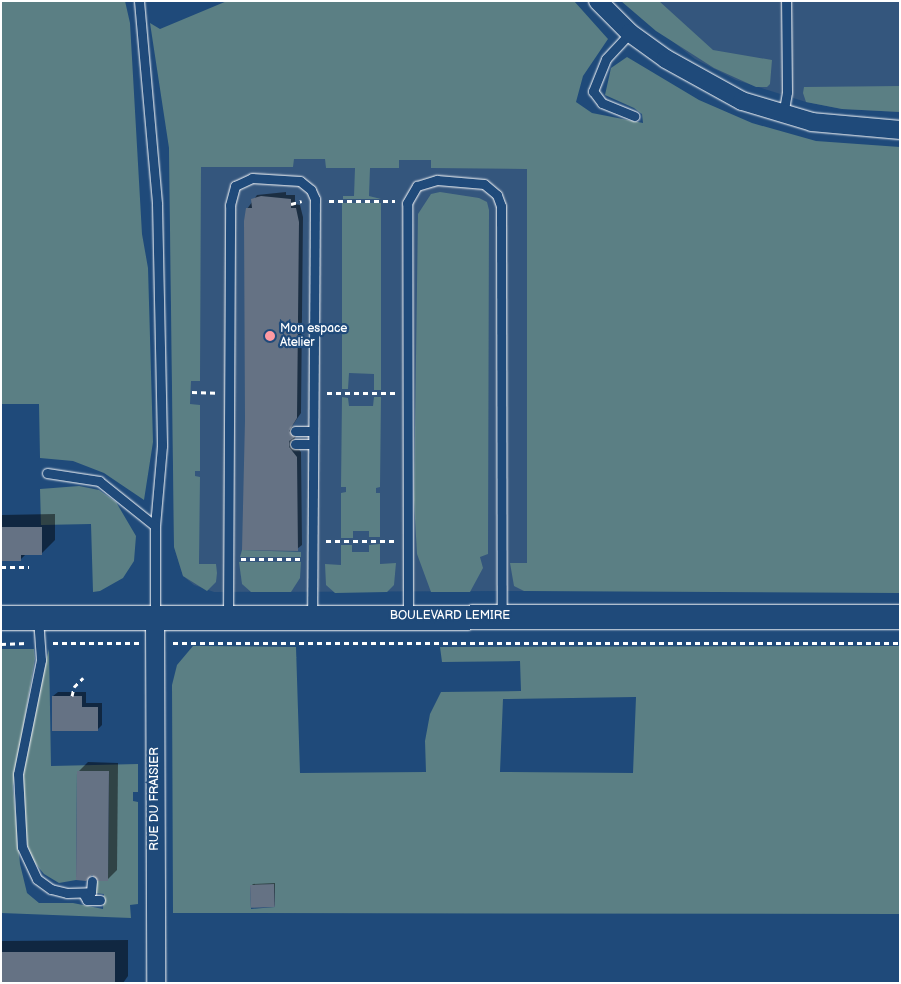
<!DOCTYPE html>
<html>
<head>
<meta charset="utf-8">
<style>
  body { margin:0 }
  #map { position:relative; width:901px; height:984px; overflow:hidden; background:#1f4a7a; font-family:"Balsamiq Sans",sans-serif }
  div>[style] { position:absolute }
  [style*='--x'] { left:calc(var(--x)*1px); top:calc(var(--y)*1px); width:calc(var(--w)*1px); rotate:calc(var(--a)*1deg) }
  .built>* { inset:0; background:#34567d }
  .green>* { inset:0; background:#5b7f84 }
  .shadow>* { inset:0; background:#0007 }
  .building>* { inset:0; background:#657284; transform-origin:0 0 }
  .path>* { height:3px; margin-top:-1.5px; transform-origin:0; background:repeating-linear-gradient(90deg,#fff 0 5px,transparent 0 9px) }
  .roads { filter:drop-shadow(0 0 1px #fff) drop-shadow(0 0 1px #fff) }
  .service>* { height:9px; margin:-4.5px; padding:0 4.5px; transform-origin:4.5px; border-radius:4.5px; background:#1f4a7a }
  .minor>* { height:18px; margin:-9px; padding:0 9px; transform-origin:9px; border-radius:9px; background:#1f4a7a }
  .secondary>* { height:24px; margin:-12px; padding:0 12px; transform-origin:12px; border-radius:12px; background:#1f4a7a }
  .dots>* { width:14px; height:14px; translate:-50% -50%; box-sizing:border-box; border:2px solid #1f4a7a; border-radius:50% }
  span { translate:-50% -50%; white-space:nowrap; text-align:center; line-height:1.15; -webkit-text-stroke:4.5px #1f4a7a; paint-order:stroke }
  .poi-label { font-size:12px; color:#fff }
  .left { translate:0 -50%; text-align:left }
  .street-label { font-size:12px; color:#fff }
  .frame { position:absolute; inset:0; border:2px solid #fff; pointer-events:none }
</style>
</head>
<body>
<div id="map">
  <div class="built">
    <div style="clip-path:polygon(621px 1px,900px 1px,900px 112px,842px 109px,806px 102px,736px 80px,695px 59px)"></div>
    <div style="clip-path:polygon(169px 148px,537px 148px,535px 591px,214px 592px,194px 585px,183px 576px,174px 547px)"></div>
  </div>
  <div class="green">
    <div style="clip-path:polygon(1px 1px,125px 1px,130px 23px,142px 234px,148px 268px,153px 442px,144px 500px,104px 473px,73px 461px,40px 458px,39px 404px,1px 404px)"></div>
    <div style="clip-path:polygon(227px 1px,574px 1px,608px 39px,583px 76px,576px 102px,592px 113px,643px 123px,642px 114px,634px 108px,605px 95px,611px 68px,627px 57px,699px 100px,752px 123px,816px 141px,900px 147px,900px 593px,524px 591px,514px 586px,510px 563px,527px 563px,527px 169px,431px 168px,431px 160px,399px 160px,399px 168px,370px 168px,369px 196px,381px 199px,343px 199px,343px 196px,354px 196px,355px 168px,326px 168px,325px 159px,294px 159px,293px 167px,201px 167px,200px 381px,191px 381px,190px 404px,200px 405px,200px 471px,195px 471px,195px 476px,200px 477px,199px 564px,216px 564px,217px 573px,216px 582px,207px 591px,183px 576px,174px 547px,169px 148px,150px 23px,160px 29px)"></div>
    <div style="clip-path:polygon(621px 1px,659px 1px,713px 50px,772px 60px,770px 84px,767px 87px,756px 87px,714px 68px,656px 31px)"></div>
    <div style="clip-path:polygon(900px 86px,900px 112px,842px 109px,806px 102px,803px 93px,804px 87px)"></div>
    <div style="clip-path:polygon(440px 192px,479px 198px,487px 202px,489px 210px,488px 554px,480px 557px,483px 568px,470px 592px,431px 592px,417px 554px,414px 500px,418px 214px,431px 194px)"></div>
    <div style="clip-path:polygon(342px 203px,381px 203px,381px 390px,374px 390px,374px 374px,349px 373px,348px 389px,342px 389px)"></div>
    <div style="clip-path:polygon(342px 397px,348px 398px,349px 406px,373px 406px,374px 397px,381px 397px,380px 487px,376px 488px,376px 493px,380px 493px,380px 537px,369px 537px,369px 531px,353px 531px,353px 538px,341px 538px,341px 493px,346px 492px,346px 487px,341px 487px)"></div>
    <div style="clip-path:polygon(79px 486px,99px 490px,116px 502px,136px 536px,134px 561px,123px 578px,100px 591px,93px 592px,91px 524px,41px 525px,40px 489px)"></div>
    <div style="clip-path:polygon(380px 544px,380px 564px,396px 563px,394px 585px,387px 592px,335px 593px,326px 585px,325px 564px,341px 565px,341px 545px,352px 545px,352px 552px,369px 552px,369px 545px)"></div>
    <div style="clip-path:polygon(242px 550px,301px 552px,301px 557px,240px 557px)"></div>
    <div style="clip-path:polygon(239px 562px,301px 562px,300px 578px,291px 592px,251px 592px,242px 584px)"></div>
    <div style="clip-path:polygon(evenodd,193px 646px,296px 647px,300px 773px,426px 772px,425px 741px,430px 714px,441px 692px,521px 691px,520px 661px,442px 662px,440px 647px,900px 646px,900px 914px,173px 913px,172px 685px,177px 665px,193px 646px,636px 697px,633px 773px,500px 772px,503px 699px,636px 697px,193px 646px,274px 884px,275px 907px,251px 909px,250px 886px,274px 884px)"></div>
    <div style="clip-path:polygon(1px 649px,34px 649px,35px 659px,13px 786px,20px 864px,27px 893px,39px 903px,73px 903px,103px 909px,104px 894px,95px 893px,97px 881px,108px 880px,109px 771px,77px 771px,76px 880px,59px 883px,44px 874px,31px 858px,25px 836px,21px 802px,27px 735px,49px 649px,51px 766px,138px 764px,138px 792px,133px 792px,133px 801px,138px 802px,138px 904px,130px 905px,131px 918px,1px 913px)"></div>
  </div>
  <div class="shadow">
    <div style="clip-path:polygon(286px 192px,286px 195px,295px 195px,295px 204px,300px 205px,303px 217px,301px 413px,292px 426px,298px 432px,293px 442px,301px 452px,302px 545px,297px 549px,247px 209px,257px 195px)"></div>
    <div style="clip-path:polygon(55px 514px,55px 540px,42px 553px,26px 554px,20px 560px,1px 560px,1px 515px)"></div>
    <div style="clip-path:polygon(58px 692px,86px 692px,86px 703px,102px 703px,102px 725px,97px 730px,53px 696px)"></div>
    <div style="clip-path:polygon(88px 762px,118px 763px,117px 870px,107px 880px,79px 771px)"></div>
    <div style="clip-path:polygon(275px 883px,275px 906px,251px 886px,253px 884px)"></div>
    <div style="clip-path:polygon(128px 940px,128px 976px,123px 983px,1px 983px,2px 941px)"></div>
  </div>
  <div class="building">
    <div style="clip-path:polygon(261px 196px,291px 199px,291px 208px,296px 208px,299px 222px,297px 418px,289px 431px,295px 437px,289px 441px,289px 447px,297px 457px,298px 551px,242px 550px,245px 420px,244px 221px,246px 208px,252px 208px,251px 199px)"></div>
    <div style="clip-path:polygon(1px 527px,42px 527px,42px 555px,21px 555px,21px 561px,1px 561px)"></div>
    <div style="clip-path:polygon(52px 696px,82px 696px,82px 707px,98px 707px,98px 731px,52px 731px)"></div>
    <div style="clip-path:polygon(77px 771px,109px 771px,108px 881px,98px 881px,92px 875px,86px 881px,76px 880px)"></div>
    <div style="left:274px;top:884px;width:23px;height:24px;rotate:88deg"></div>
    <div style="left:115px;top:952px;width:31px;height:114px;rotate:90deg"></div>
  </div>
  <div class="path">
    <div style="--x:329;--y:201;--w:66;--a:0"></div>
    <div style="--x:291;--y:204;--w:11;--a:-15"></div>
    <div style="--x:192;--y:392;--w:24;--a:2"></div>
    <div style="--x:327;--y:393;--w:69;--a:0"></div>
    <div style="--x:326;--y:541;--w:68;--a:0"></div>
    <div style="--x:241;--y:559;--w:59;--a:0"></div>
    <div style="--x:1;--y:567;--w:28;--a:0"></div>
    <div style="--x:53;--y:643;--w:86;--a:0"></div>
    <div style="--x:173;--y:643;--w:727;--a:0"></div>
    <div style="--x:1;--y:644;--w:26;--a:-2"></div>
    <div style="--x:72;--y:696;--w:9;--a:-77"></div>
    <div style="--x:74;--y:687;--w:13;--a:-45"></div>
  </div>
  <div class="roads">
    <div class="service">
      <div style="--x:139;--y:1;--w:204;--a:84.9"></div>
      <div style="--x:157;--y:204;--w:242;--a:88.8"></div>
      <div style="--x:162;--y:446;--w:80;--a:95"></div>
      <div style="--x:155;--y:526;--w:90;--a:90"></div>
      <div style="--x:630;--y:33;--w:35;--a:133"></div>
      <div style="--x:606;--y:59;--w:35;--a:112"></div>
      <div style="--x:593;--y:91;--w:15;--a:53"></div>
      <div style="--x:602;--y:103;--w:35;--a:22"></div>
      <div style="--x:783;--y:115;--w:23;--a:-80"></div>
      <div style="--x:787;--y:92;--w:91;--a:-90.6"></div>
      <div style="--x:295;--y:431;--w:18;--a:0"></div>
      <div style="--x:295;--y:444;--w:18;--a:0"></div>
      <div style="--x:47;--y:473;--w:53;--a:8.7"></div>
      <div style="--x:99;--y:481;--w:72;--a:38.8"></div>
      <div style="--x:228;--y:616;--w:411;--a:-89.7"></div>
      <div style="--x:230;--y:205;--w:20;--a:-75"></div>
      <div style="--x:235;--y:186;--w:19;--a:-25"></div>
      <div style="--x:252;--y:178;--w:48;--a:3.6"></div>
      <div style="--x:300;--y:181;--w:14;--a:39"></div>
      <div style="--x:311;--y:190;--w:10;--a:66"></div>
      <div style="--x:315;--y:199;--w:417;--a:90.4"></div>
      <div style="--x:408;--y:616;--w:413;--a:-90.1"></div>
      <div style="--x:407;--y:203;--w:20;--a:-60"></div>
      <div style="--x:417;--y:186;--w:21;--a:-17"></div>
      <div style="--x:437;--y:180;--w:47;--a:4.9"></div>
      <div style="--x:484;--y:184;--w:17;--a:40"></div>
      <div style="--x:497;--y:195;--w:12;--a:70"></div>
      <div style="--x:501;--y:206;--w:410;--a:89.9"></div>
      <div style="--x:38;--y:618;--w:42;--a:85.9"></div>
      <div style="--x:41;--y:660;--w:116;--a:101.4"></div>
      <div style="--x:18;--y:774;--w:73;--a:86.9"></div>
      <div style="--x:22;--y:847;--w:35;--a:65"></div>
      <div style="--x:37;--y:879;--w:17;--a:36"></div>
      <div style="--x:51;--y:889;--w:16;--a:14"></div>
      <div style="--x:67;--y:893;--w:24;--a:-2"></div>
      <div style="--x:91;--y:892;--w:11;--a:-85"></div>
      <div style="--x:83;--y:893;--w:8;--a:60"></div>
      <div style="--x:87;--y:900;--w:13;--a:0"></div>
    </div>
    <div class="minor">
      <div style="--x:598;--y:1;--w:45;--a:45"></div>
      <div style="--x:630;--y:33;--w:44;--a:35.8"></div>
      <div style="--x:666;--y:59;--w:87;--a:28.9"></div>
      <div style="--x:742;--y:101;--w:73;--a:16.7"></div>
      <div style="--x:812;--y:122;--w:88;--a:5.2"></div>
      <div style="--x:155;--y:616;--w:367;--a:89.8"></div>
    </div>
    <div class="secondary">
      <div style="--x:1;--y:618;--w:899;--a:-0.06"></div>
    </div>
  </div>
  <div class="dots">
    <div style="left:270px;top:336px;background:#ff9aa2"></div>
  </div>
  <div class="poi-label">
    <span class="left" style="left:280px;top:336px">Mon espace<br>Atelier</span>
  </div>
  <div class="street-label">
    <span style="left:450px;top:616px">BOULEVARD LEMIRE</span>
    <span style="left:155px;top:799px;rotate:-90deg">RUE DU FRAISIER</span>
  </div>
  <div class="frame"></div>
</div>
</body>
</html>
